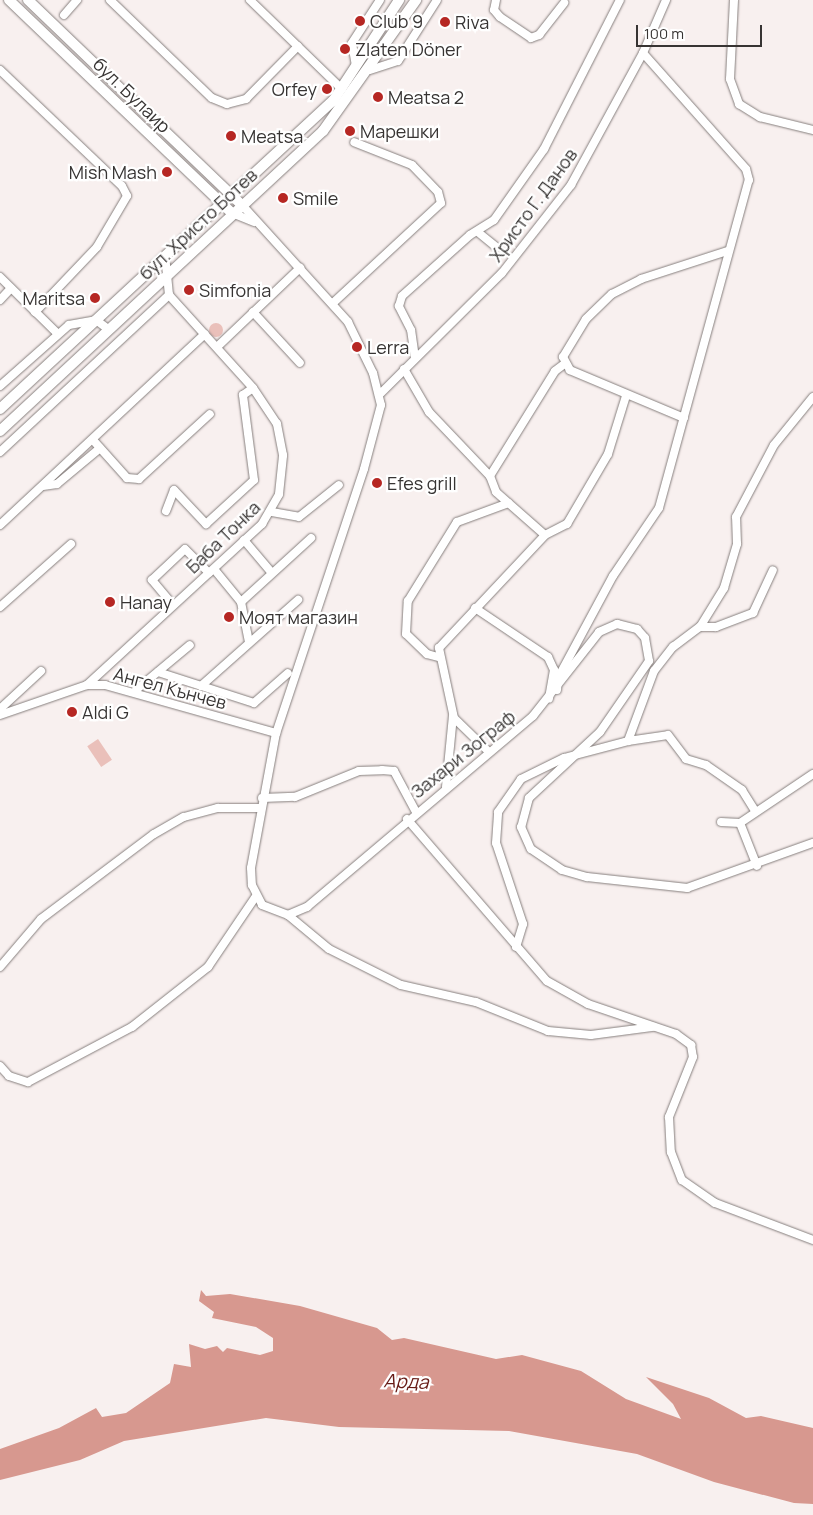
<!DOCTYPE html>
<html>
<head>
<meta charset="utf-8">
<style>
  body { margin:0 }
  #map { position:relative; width:813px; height:1515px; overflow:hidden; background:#f8f0ef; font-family:Manrope,sans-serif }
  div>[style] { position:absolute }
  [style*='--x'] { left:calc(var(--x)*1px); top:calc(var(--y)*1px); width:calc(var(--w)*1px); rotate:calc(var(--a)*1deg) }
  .green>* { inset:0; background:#eac0ba; transform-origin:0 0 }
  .round { border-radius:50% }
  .water>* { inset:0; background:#d7988f }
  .roads { filter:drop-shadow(0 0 1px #867f7d) drop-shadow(0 0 1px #867f7d) }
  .street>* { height:8px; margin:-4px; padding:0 4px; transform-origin:4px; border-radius:4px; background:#fff }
  .secondary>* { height:10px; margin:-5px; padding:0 5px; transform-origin:5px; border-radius:5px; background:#fff }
  .dots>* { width:14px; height:14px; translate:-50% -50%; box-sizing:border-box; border:2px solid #fff; border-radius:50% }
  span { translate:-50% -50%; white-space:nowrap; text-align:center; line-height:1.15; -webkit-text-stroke:4.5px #fff; paint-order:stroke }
  .poi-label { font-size:18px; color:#373433 }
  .left { translate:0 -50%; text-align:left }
  .right { translate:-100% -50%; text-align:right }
  .street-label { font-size:18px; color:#373433 }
  .water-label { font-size:19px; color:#671c17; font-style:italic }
  .scale { position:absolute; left:636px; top:25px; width:126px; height:22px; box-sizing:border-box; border:2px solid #373433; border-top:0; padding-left:6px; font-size:15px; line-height:18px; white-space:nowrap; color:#373433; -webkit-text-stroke:4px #fff; paint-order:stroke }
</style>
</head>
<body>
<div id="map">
  <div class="green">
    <div class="round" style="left:209px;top:323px;width:14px;height:14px"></div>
    <div style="left:98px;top:739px;width:25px;height:13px;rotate:56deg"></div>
  </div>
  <div class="water">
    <div style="clip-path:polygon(201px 1290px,206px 1296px,230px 1294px,300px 1306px,377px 1328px,392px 1340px,404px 1338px,496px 1359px,522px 1355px,581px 1371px,626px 1399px,681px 1419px,673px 1404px,646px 1377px,709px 1398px,746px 1418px,761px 1416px,813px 1428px,813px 1504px,794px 1503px,714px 1482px,637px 1454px,509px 1431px,339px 1427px,266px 1418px,124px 1441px,80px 1460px,0 1480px,0 1449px,59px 1428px,96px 1408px,102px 1417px,126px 1413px,170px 1383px,174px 1364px,191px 1367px,189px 1344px,205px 1349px,217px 1346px,223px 1352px,227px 1348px,260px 1355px,273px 1351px,273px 1338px,256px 1327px,212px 1318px,214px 1312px,199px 1301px)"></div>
  </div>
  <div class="roads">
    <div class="street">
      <div style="--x:110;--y:0;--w:141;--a:43.9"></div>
      <div style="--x:212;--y:98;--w:16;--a:22"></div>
      <div style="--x:227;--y:104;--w:20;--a:-15"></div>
      <div style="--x:246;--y:99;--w:74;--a:-45.5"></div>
      <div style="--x:250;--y:0;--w:128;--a:44.1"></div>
      <div style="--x:496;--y:0;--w:10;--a:101"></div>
      <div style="--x:494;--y:10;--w:9;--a:49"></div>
      <div style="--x:500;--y:17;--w:37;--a:34"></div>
      <div style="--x:531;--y:38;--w:9;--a:-21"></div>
      <div style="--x:539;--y:35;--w:41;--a:-52"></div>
      <div style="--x:734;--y:0;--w:79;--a:92.9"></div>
      <div style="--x:730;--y:79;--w:27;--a:70"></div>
      <div style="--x:739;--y:104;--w:25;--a:32"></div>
      <div style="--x:760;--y:117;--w:55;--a:13.8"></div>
      <div style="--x:64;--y:15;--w:20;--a:-49"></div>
      <div style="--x:356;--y:66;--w:23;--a:-100"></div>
      <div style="--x:352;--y:43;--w:51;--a:-56.9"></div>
      <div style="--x:0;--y:70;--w:168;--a:43.6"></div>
      <div style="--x:122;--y:186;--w:11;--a:63"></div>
      <div style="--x:127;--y:196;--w:59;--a:120.5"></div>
      <div style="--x:97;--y:247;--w:90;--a:133.6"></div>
      <div style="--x:370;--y:70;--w:29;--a:-18"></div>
      <div style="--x:398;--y:61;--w:72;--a:-57.4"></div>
      <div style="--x:242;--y:205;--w:158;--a:47.8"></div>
      <div style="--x:348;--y:322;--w:57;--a:63.9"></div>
      <div style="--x:373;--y:373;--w:33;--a:76"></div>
      <div style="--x:381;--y:405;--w:66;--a:104.9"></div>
      <div style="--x:364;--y:469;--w:278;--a:108.4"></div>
      <div style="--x:276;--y:733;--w:137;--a:100.5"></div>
      <div style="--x:251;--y:868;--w:17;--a:87"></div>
      <div style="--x:252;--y:885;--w:22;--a:63"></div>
      <div style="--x:262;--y:905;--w:28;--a:21"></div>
      <div style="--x:288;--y:915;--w:21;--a:-23"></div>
      <div style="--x:307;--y:907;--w:296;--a:-40.2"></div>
      <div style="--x:533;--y:716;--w:107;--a:-51.8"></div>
      <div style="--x:599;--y:632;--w:20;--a:-24"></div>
      <div style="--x:617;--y:624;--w:21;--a:14"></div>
      <div style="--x:637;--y:629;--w:12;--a:48"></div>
      <div style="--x:645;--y:638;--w:23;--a:80"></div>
      <div style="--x:649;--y:661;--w:86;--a:124.6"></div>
      <div style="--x:600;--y:732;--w:97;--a:137.1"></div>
      <div style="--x:529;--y:798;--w:30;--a:105"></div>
      <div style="--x:521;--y:827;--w:24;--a:66"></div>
      <div style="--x:531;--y:849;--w:37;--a:34"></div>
      <div style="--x:562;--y:870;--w:26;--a:16"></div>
      <div style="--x:587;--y:877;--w:101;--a:6.3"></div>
      <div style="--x:687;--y:888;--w:134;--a:-19.7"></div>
      <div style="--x:232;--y:213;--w:24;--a:22"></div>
      <div style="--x:479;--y:233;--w:22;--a:39"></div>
      <div style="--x:0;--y:277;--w:80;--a:44.5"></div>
      <div style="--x:0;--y:300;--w:16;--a:-47"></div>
      <div style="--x:333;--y:303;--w:147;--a:-42.8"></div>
      <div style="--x:441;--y:203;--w:11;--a:-105"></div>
      <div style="--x:438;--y:192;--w:37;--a:-134"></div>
      <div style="--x:412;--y:165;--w:62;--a:-158.4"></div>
      <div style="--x:253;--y:312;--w:69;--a:47.3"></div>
      <div style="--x:217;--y:347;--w:115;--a:-43.6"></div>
      <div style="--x:415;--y:358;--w:28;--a:-98"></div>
      <div style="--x:411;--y:330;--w:27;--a:-117"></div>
      <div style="--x:399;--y:306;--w:10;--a:-73"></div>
      <div style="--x:402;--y:296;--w:91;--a:-41.9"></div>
      <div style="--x:470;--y:235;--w:28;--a:-32"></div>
      <div style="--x:494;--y:220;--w:87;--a:-54.8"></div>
      <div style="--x:544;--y:149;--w:167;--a:-63"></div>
      <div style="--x:404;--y:369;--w:50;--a:59.8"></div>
      <div style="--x:429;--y:412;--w:88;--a:46.4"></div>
      <div style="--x:490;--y:476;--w:17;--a:69"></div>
      <div style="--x:496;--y:492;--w:65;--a:41.3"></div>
      <div style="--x:0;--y:386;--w:92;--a:-41.5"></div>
      <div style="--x:69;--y:325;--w:27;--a:-10"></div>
      <div style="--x:96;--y:320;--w:15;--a:37"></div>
      <div style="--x:379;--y:395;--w:173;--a:-44.8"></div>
      <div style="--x:502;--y:273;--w:112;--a:-51.9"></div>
      <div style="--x:571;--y:185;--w:150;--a:-61.4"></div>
      <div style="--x:643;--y:53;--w:58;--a:-66.5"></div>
      <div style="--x:684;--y:418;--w:124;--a:-157.2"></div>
      <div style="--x:570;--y:370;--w:15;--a:-118"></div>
      <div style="--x:563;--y:357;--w:44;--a:-58.8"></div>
      <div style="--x:586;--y:319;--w:36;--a:-44"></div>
      <div style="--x:612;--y:294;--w:33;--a:-27"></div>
      <div style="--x:641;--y:279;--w:90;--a:-18"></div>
      <div style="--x:93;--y:440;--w:51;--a:48.2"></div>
      <div style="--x:127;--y:478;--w:12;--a:5"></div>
      <div style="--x:139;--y:479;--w:96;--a:-42.5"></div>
      <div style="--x:0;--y:452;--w:231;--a:-42.9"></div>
      <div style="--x:490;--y:476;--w:123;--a:-58.2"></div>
      <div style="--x:555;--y:371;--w:10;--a:-37"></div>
      <div style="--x:43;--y:486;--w:14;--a:-8"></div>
      <div style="--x:57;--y:484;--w:56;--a:-39.9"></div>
      <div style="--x:166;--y:511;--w:22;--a:-69"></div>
      <div style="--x:174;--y:490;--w:47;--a:46.7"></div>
      <div style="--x:206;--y:524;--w:65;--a:-42.5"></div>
      <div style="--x:254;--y:480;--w:86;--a:-97.4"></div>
      <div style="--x:243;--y:395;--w:12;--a:-35"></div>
      <div style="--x:272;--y:512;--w:27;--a:10"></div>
      <div style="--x:299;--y:517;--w:51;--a:-38.7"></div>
      <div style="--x:0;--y:525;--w:280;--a:-43"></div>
      <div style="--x:244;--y:540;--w:43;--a:49.7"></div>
      <div style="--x:214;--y:569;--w:43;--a:50.7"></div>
      <div style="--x:241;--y:602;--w:41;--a:78.7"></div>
      <div style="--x:241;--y:602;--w:95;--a:-42.4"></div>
      <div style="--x:173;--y:605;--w:33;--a:-130"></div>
      <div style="--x:152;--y:580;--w:45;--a:-43.2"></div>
      <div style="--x:185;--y:549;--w:34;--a:45"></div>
      <div style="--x:0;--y:607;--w:95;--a:-41.6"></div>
      <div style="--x:475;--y:608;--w:88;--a:33.9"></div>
      <div style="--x:548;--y:657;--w:14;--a:65"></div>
      <div style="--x:554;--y:670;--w:29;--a:100"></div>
      <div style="--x:700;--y:627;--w:16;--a:0"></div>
      <div style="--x:716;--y:627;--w:40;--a:-21"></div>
      <div style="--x:753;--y:613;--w:47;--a:-65.1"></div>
      <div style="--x:438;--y:657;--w:11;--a:-165"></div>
      <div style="--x:427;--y:654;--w:29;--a:-136"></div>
      <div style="--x:406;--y:634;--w:33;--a:-87"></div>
      <div style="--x:408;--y:601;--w:93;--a:-58.2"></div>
      <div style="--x:457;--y:522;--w:55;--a:-20.1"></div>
      <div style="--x:158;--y:672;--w:101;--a:17.9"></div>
      <div style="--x:254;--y:703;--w:45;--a:-41.4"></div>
      <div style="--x:87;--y:685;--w:238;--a:-42.6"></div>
      <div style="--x:262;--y:524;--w:34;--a:-60"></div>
      <div style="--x:279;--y:494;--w:39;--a:-84"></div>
      <div style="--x:283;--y:455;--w:32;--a:-101"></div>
      <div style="--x:277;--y:424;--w:43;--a:-123.7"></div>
      <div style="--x:253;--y:388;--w:125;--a:-132.1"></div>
      <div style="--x:169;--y:295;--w:40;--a:-95.7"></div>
      <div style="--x:201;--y:686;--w:130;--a:-41.6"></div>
      <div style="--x:136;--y:690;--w:70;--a:-39.8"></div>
      <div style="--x:557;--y:690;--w:12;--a:-85"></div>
      <div style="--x:558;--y:678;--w:116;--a:-61.7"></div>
      <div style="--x:613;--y:576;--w:82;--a:-55.9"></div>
      <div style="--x:659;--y:508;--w:340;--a:-74.7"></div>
      <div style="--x:749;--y:180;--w:11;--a:-105"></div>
      <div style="--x:746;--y:169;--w:155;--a:-131.6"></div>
      <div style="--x:0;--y:709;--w:56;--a:-42.8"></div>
      <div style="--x:0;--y:715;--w:92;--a:-19"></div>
      <div style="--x:87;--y:685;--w:18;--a:0"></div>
      <div style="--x:105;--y:685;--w:178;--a:15.7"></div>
      <div style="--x:628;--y:741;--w:40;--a:-8.5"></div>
      <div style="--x:668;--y:735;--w:30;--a:53"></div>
      <div style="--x:686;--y:759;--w:21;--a:17"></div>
      <div style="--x:706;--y:765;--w:44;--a:34.8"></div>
      <div style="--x:742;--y:790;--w:22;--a:58"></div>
      <div style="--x:489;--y:752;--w:49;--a:-135.8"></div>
      <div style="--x:454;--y:718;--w:72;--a:-102.1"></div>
      <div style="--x:439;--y:648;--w:155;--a:-46.8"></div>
      <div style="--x:545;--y:535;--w:25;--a:-27"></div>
      <div style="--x:567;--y:524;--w:81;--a:-59.6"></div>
      <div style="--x:608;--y:454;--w:61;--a:-72.8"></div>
      <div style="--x:446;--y:787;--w:72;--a:-84.4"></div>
      <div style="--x:262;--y:798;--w:33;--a:-2"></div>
      <div style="--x:295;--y:797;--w:69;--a:-22.1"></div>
      <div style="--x:359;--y:771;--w:23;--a:-2"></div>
      <div style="--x:382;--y:770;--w:12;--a:5"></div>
      <div style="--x:394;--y:771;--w:47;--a:61.8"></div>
      <div style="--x:407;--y:819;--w:214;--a:49.2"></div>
      <div style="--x:547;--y:981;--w:47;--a:29.3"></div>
      <div style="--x:588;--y:1004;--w:93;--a:18.8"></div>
      <div style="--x:676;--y:1034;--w:19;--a:36"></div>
      <div style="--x:691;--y:1045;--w:12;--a:81"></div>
      <div style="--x:693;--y:1057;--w:65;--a:111.8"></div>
      <div style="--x:669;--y:1117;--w:35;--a:87"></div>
      <div style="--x:671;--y:1152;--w:30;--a:69"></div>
      <div style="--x:682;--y:1180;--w:40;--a:34.9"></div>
      <div style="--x:715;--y:1203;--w:105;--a:20.7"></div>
      <div style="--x:721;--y:822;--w:19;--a:3"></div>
      <div style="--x:740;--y:823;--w:88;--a:-33.9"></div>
      <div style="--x:740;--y:823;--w:46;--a:68.4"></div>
      <div style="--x:288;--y:915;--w:53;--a:39.7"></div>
      <div style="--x:329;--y:949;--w:80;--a:26.6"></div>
      <div style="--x:401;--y:985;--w:77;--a:12.8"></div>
      <div style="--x:476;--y:1002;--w:78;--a:21.9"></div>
      <div style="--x:548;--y:1031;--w:43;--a:5.3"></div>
      <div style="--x:591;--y:1035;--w:63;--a:-7.4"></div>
      <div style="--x:516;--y:947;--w:24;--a:-73"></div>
      <div style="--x:523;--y:924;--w:85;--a:-108.4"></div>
      <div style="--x:496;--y:843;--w:31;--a:-86"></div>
      <div style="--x:498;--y:812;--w:40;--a:-55.1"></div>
      <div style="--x:521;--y:779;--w:48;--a:-26"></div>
      <div style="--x:564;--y:758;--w:66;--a:-14.9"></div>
      <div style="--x:628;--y:741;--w:75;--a:-69.6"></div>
      <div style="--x:654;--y:671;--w:31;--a:-52"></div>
      <div style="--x:673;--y:647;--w:34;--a:-37"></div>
      <div style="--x:700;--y:627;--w:46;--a:-58.4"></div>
      <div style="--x:724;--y:588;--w:46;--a:-73.5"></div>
      <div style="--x:737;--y:544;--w:27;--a:-92"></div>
      <div style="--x:736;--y:517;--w:81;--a:-62.2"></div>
      <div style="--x:774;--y:445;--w:62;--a:-50.9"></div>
      <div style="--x:0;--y:967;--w:63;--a:-49.5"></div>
      <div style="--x:41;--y:919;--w:141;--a:-37"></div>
      <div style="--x:154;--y:834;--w:34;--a:-30"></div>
      <div style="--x:184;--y:817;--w:35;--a:-15"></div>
      <div style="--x:218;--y:808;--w:42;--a:0"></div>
      <div style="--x:0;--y:1066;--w:13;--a:48"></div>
      <div style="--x:9;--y:1076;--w:20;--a:18"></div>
      <div style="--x:28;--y:1082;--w:118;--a:-27.9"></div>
      <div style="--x:132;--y:1027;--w:97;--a:-38.3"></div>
      <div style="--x:208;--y:967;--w:86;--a:-55.9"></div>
    </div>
    <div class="secondary">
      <div style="--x:9;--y:0;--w:308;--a:43.7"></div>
      <div style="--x:28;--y:0;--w:296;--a:43.8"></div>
      <div style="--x:0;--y:409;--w:454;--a:-42.8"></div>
      <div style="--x:333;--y:101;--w:121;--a:-56.8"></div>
      <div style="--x:0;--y:431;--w:441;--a:-42.9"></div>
      <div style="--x:323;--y:131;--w:161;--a:-54.6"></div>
    </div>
  </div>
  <div class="dots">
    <div style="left:360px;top:21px;background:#b62723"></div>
    <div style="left:445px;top:22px;background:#b62723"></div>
    <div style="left:345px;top:49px;background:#b62723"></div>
    <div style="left:327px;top:89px;background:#b62723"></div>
    <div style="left:378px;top:97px;background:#b62723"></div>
    <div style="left:350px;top:131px;background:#b62723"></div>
    <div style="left:231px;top:136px;background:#b62723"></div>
    <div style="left:167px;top:172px;background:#b62723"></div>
    <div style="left:283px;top:198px;background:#b62723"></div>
    <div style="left:189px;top:290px;background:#b62723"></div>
    <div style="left:95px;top:298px;background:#b62723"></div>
    <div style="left:357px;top:347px;background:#b62723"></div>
    <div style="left:377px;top:483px;background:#b62723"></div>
    <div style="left:110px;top:602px;background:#b62723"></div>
    <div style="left:229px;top:617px;background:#b62723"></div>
    <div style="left:72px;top:712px;background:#b62723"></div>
  </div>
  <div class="poi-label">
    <span class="left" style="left:370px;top:21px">Club 9</span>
    <span class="left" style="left:455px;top:22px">Riva</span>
    <span class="left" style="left:355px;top:49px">Zlaten Döner</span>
    <span class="right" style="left:317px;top:89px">Orfey</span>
    <span class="left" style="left:388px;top:97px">Meatsa 2</span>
    <span class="left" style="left:360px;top:131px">Марешки</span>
    <span class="left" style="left:241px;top:136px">Meatsa</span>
    <span class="right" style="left:157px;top:172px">Mish Mash</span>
    <span class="left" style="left:293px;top:198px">Smile</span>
    <span class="left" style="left:199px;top:290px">Simfonia</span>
    <span class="right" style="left:85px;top:298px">Maritsa</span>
    <span class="left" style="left:367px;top:347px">Lerra</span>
    <span class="left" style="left:387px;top:483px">Efes grill</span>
    <span class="left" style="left:120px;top:602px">Hanay</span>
    <span class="left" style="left:239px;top:617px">Моят магазин</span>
    <span class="left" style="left:82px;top:712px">Aldi G</span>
  </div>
  <div class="street-label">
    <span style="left:132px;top:95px;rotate:44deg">бул. Булаир</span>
    <span style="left:533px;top:205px;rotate:-54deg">Христо Г. Данов</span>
    <span style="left:198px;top:224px;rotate:-43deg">бул. Христо Ботев</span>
    <span style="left:223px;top:537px;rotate:-44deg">Баба Тонка</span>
    <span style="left:170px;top:688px;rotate:15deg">Ангел Кънчев</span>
    <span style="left:463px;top:754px;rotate:-39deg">Захари Зограф</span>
  </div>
  <div class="water-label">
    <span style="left:406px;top:1382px;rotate:2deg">Арда</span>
  </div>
  <div class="scale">100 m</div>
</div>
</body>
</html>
